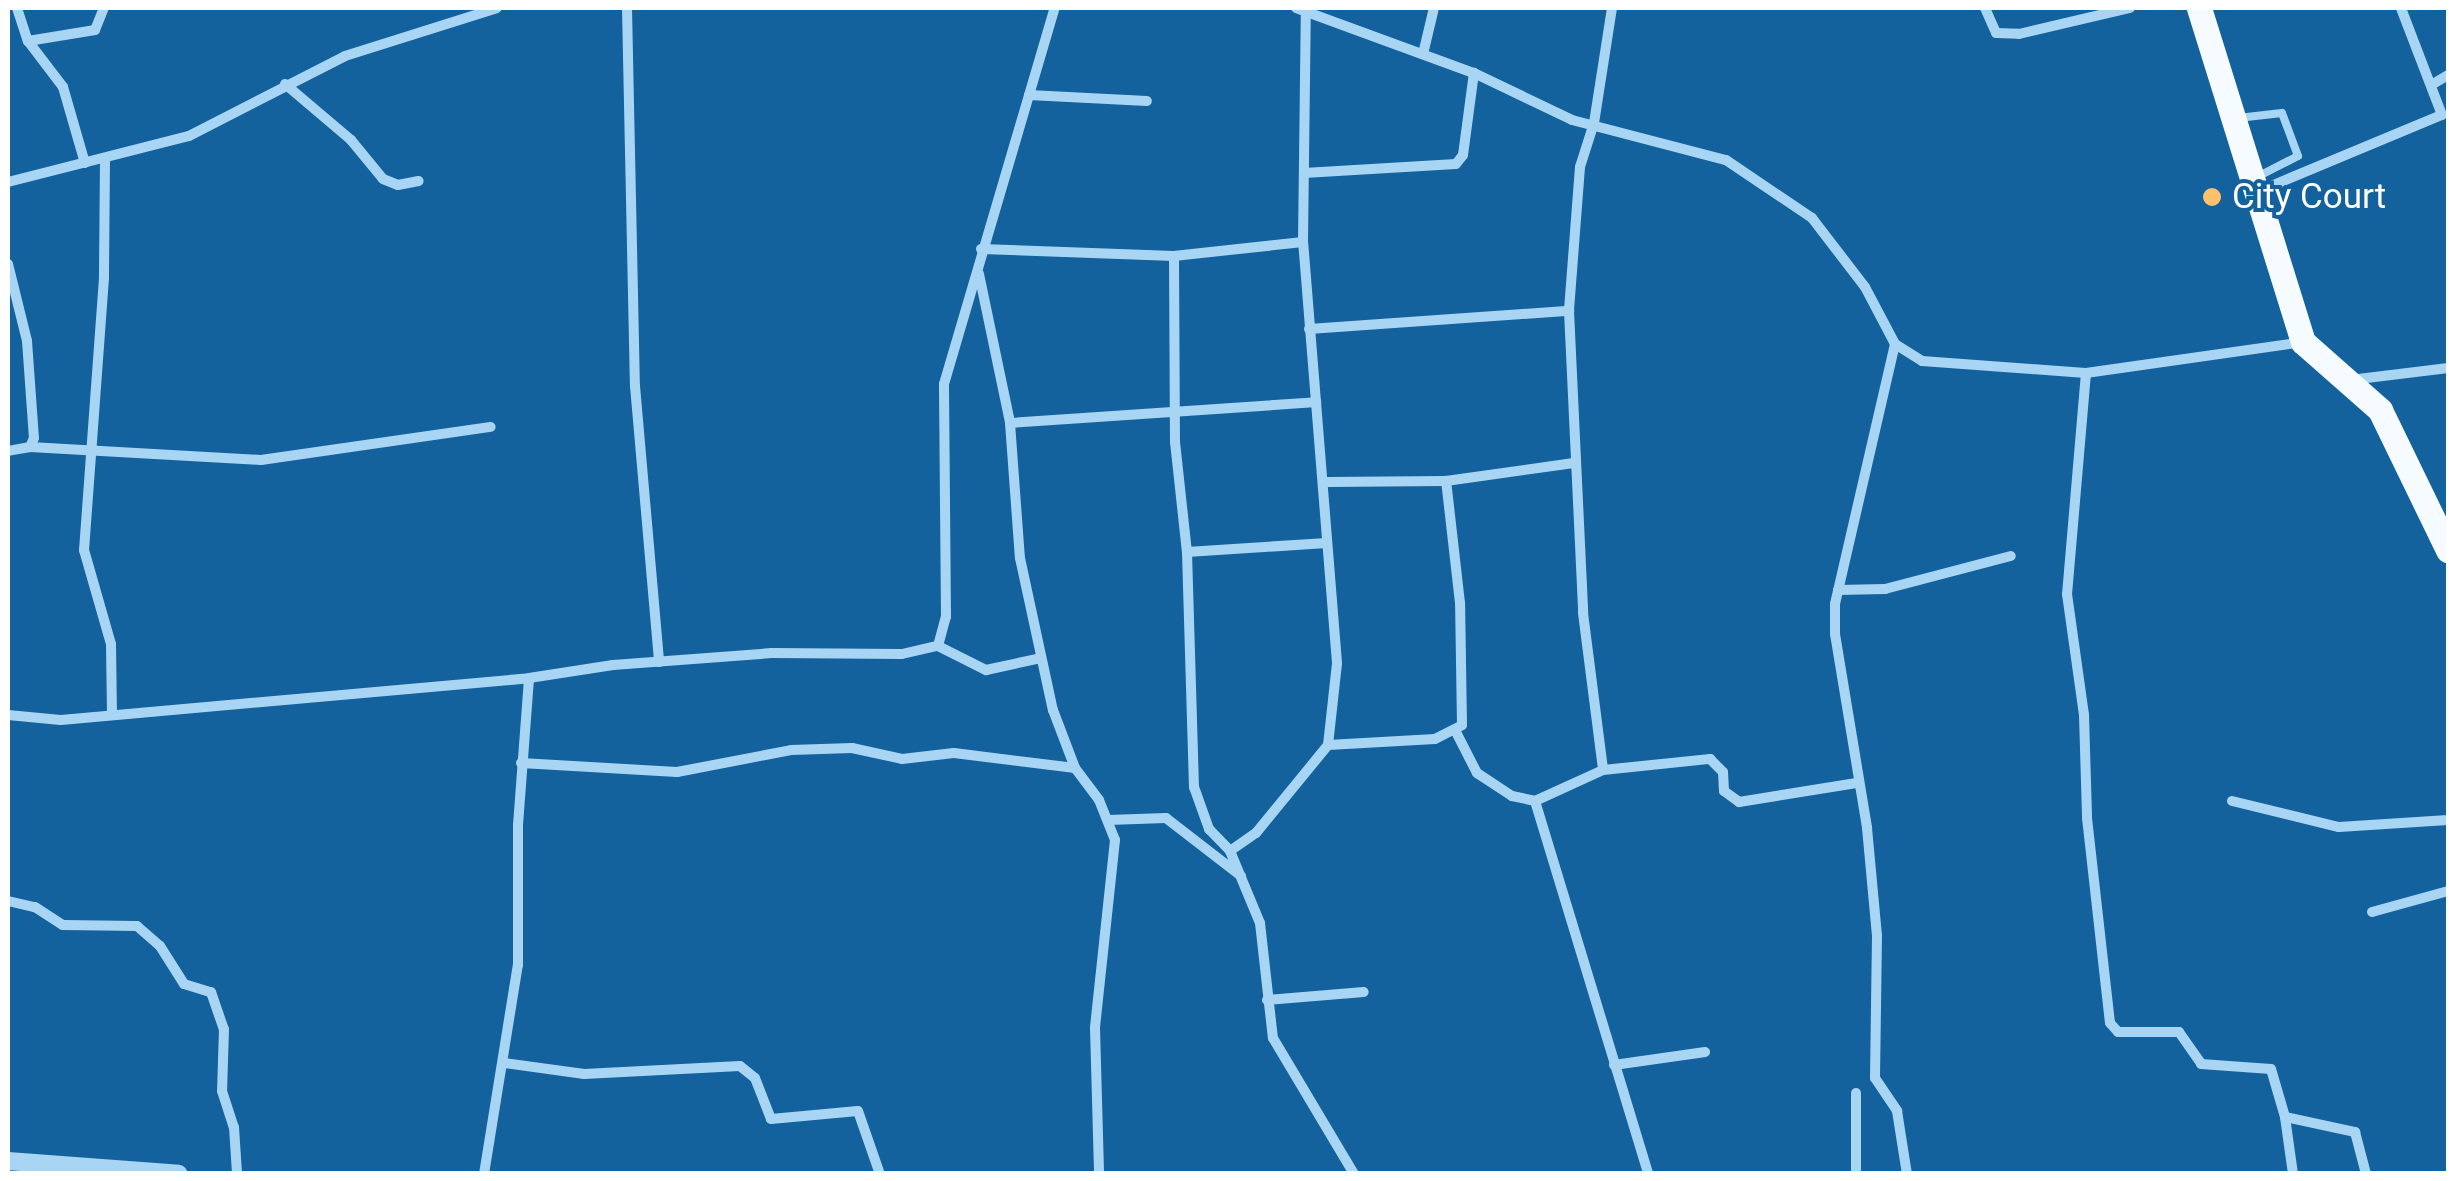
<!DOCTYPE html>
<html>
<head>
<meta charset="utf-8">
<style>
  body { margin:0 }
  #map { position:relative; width:2456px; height:1181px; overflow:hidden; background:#13619d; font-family:Roboto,sans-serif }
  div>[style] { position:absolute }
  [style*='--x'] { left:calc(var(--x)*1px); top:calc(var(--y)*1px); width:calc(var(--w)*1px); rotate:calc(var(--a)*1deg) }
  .service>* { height:8px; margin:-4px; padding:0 4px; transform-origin:4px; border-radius:4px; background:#a9d5f4 }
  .minor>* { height:10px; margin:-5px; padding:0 5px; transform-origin:5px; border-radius:5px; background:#a9d5f4 }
  .tertiary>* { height:18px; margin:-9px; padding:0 9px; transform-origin:9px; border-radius:9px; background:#a9d5f4 }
  .primary>* { height:25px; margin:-12.5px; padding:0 12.5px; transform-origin:12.5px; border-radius:12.5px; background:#f6fbff }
  .dots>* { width:28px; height:28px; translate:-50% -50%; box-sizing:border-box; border:5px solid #13619d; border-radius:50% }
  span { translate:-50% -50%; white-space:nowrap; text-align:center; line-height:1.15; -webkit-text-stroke:8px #13619d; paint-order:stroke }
  .poi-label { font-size:35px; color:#fff }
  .left { translate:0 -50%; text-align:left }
  .frame { position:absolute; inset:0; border:10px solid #fff; pointer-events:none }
</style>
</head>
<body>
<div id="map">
  <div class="service">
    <div style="--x:2238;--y:118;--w:44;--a:-6.5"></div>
    <div style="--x:2282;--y:113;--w:46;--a:69.6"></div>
    <div style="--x:2298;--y:156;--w:46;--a:152.9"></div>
  </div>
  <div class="minor">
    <div style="--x:17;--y:8;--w:35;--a:72"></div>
    <div style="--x:28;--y:41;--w:58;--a:52.7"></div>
    <div style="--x:63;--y:87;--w:79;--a:73.9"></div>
    <div style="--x:627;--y:8;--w:378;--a:88.8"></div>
    <div style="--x:635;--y:386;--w:277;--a:85"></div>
    <div style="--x:1296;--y:8;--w:189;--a:20.1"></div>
    <div style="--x:1474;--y:73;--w:109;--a:25.6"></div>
    <div style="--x:1572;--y:120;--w:159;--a:14.6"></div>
    <div style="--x:1726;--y:160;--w:104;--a:34"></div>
    <div style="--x:1812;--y:218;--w:87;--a:52.5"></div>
    <div style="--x:1865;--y:287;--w:64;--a:62.2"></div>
    <div style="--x:1895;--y:344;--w:32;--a:32"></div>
    <div style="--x:1922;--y:361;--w:164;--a:4.2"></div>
    <div style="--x:2086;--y:373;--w:219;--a:-8.1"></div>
    <div style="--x:1612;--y:8;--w:116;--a:98.9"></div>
    <div style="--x:1594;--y:123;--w:46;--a:107.7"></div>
    <div style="--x:1580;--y:167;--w:144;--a:94.4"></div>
    <div style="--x:1569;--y:311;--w:302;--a:87.3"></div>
    <div style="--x:1583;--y:613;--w:158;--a:82.7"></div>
    <div style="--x:1603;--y:770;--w:75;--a:155.5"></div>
    <div style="--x:1535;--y:801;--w:390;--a:73.1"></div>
    <div style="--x:1985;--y:8;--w:27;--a:66"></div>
    <div style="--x:1996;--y:33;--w:23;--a:2"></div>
    <div style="--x:2019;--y:34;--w:114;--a:-13.2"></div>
    <div style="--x:28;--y:41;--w:68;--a:-9.3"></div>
    <div style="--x:95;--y:30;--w:24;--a:-68"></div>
    <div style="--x:1423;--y:54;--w:47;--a:-76.6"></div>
    <div style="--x:285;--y:84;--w:87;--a:40.3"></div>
    <div style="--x:351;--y:140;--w:50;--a:50.6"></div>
    <div style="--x:383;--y:179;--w:16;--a:22"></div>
    <div style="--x:398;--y:185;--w:21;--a:-11"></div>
    <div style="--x:2433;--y:84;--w:17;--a:-31"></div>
    <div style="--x:1029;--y:95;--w:118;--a:2.9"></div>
    <div style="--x:105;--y:158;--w:120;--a:90.5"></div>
    <div style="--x:104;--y:278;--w:273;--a:94.2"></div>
    <div style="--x:84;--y:550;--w:98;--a:74"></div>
    <div style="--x:111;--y:644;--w:71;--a:89.2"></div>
    <div style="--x:1304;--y:173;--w:152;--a:-3.4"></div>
    <div style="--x:1456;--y:164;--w:11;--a:-52"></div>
    <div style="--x:1463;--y:155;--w:83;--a:-82.4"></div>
    <div style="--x:8;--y:182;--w:187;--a:-14.3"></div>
    <div style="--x:189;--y:136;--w:175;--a:-27.1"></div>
    <div style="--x:345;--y:56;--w:159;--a:-17.5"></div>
    <div style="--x:2259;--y:191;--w:198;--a:-22.6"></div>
    <div style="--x:2442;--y:115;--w:115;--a:-111"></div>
    <div style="--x:1303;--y:242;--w:130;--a:173.8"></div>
    <div style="--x:1174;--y:256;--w:186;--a:89.7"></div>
    <div style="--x:1175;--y:442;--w:111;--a:83.8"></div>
    <div style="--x:1187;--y:552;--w:235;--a:88.3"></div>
    <div style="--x:1194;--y:787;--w:45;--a:70.3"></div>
    <div style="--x:1209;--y:829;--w:30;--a:46"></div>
    <div style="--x:1230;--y:851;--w:32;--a:-35"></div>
    <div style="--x:1256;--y:833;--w:114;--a:-50.7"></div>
    <div style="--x:1328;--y:745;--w:82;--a:-83.7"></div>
    <div style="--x:1337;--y:663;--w:422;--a:-94.6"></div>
    <div style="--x:1303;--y:242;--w:231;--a:-89.3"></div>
    <div style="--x:981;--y:249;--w:193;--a:2.1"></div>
    <div style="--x:8;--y:264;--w:79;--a:76.1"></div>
    <div style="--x:27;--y:341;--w:97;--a:85.9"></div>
    <div style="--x:34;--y:438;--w:10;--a:114"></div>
    <div style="--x:30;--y:447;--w:22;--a:170"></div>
    <div style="--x:979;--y:274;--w:152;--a:78.2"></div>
    <div style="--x:1010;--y:423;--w:307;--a:-3.9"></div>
    <div style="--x:1309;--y:329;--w:261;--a:-4"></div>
    <div style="--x:1895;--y:344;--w:267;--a:103"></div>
    <div style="--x:1835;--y:604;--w:30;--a:90"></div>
    <div style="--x:1835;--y:634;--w:197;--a:80.6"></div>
    <div style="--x:1867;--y:828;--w:107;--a:84.7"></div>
    <div style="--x:1877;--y:935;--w:143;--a:90.8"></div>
    <div style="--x:1875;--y:1078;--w:40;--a:56"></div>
    <div style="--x:1897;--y:1111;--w:64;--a:81"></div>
    <div style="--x:2086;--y:373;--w:222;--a:94.9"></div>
    <div style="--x:2067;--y:594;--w:122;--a:82"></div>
    <div style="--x:2084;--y:715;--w:103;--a:88.3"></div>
    <div style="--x:2087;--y:818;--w:206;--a:83.6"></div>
    <div style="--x:2110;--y:1023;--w:12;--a:48"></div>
    <div style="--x:2118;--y:1032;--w:61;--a:0"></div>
    <div style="--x:2179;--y:1032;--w:39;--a:55"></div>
    <div style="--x:2201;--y:1064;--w:70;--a:4.1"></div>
    <div style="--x:2271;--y:1069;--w:50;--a:73.7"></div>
    <div style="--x:2285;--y:1117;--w:72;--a:12.1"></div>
    <div style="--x:2355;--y:1132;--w:43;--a:75.3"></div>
    <div style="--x:2350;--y:380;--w:99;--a:-7"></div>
    <div style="--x:1010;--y:423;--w:135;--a:85.8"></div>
    <div style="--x:1020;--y:558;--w:156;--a:77.8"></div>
    <div style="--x:1053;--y:710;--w:62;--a:69.2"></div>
    <div style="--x:1075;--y:768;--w:40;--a:53"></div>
    <div style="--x:1099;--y:800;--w:43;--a:68.2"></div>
    <div style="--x:1115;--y:840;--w:189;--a:96.1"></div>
    <div style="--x:1095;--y:1028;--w:146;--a:88.4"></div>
    <div style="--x:30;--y:447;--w:231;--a:3.2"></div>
    <div style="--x:261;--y:460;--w:232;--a:-8.2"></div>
    <div style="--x:1327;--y:482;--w:119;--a:-0.5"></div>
    <div style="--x:1446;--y:481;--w:129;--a:-8"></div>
    <div style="--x:1187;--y:552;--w:140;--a:-3.7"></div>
    <div style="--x:1838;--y:590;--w:47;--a:-1.2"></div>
    <div style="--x:1885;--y:589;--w:130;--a:-14.7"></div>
    <div style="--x:938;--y:646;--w:54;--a:26.6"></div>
    <div style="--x:986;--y:670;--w:56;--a:-12.3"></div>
    <div style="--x:8;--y:715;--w:53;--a:5.4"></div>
    <div style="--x:61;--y:720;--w:470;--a:-5.1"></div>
    <div style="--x:1456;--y:732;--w:46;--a:62.9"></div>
    <div style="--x:1477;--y:773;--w:42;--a:33.3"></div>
    <div style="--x:1512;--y:796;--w:24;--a:12"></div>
    <div style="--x:1328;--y:745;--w:107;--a:-3.2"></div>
    <div style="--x:1435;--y:739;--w:30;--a:-27"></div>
    <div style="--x:1462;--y:725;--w:122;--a:-90.9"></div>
    <div style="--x:1460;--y:603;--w:123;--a:-96.5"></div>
    <div style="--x:521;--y:763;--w:156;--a:3.3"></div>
    <div style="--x:677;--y:772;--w:116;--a:-10.9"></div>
    <div style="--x:791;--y:750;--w:61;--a:-1.9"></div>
    <div style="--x:852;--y:748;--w:51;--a:12.4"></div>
    <div style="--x:902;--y:759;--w:52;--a:-6.6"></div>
    <div style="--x:954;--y:753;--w:122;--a:7.1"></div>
    <div style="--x:1603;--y:770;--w:108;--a:-5.9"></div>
    <div style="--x:1710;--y:759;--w:18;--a:45"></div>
    <div style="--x:1723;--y:772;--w:19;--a:87"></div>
    <div style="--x:1724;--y:791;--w:19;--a:36"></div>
    <div style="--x:1739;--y:802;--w:119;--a:-9.2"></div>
    <div style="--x:2232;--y:801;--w:110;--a:13.7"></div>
    <div style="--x:2339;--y:827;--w:109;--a:-3.7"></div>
    <div style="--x:1108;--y:820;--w:58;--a:-2"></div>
    <div style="--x:1166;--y:818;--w:95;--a:37.7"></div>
    <div style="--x:1230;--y:851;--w:78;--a:67.4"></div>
    <div style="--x:1260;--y:923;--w:116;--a:83.6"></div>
    <div style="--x:1273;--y:1038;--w:158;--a:59.2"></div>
    <div style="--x:8;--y:901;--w:28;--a:13"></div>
    <div style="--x:35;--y:907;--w:33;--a:33"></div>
    <div style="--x:63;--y:925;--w:74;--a:0.8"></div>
    <div style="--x:137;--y:926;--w:30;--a:41"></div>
    <div style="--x:160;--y:946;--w:45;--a:57.7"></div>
    <div style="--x:184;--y:984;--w:28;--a:17"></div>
    <div style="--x:211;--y:992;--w:39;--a:71"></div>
    <div style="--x:224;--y:1029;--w:62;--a:91.8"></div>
    <div style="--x:222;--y:1091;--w:38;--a:72"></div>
    <div style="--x:234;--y:1127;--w:47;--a:86.3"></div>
    <div style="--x:2372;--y:912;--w:79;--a:-15.4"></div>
    <div style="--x:1267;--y:1000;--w:97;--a:-4.7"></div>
    <div style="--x:504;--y:1063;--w:81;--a:7.8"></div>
    <div style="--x:584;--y:1074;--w:156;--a:-2.9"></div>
    <div style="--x:740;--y:1066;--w:19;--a:39"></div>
    <div style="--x:755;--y:1078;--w:44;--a:68.7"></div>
    <div style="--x:771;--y:1119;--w:87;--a:-5.3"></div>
    <div style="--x:858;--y:1111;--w:67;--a:70.8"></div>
    <div style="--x:1614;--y:1065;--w:92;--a:-8.1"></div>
    <div style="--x:2285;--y:1117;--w:58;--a:82"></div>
    <div style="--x:484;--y:1174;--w:212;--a:-80.8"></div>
    <div style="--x:518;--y:965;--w:140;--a:-90"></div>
    <div style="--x:518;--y:825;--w:147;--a:-85.7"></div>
    <div style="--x:529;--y:678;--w:85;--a:-8.8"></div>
    <div style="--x:613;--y:665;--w:159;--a:-4.3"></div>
    <div style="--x:772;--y:653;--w:130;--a:0.4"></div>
    <div style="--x:902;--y:654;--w:37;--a:-13"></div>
    <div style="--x:938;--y:646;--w:30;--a:-75"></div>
    <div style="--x:946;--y:617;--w:233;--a:-90.5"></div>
    <div style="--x:944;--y:384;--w:392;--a:-73.6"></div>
    <div style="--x:1856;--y:1174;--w:81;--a:-90"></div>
  </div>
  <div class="tertiary">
    <div style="--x:8;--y:1161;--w:171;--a:4.3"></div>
  </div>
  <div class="primary">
    <div style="--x:2199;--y:8;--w:350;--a:72.7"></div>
    <div style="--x:2303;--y:342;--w:103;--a:41.4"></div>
    <div style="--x:2380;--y:410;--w:156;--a:64.1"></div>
  </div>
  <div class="dots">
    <div style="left:2212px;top:197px;background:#ffc26c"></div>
  </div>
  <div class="poi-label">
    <span class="left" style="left:2232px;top:197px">City Court</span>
  </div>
  <div class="frame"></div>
</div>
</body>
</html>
